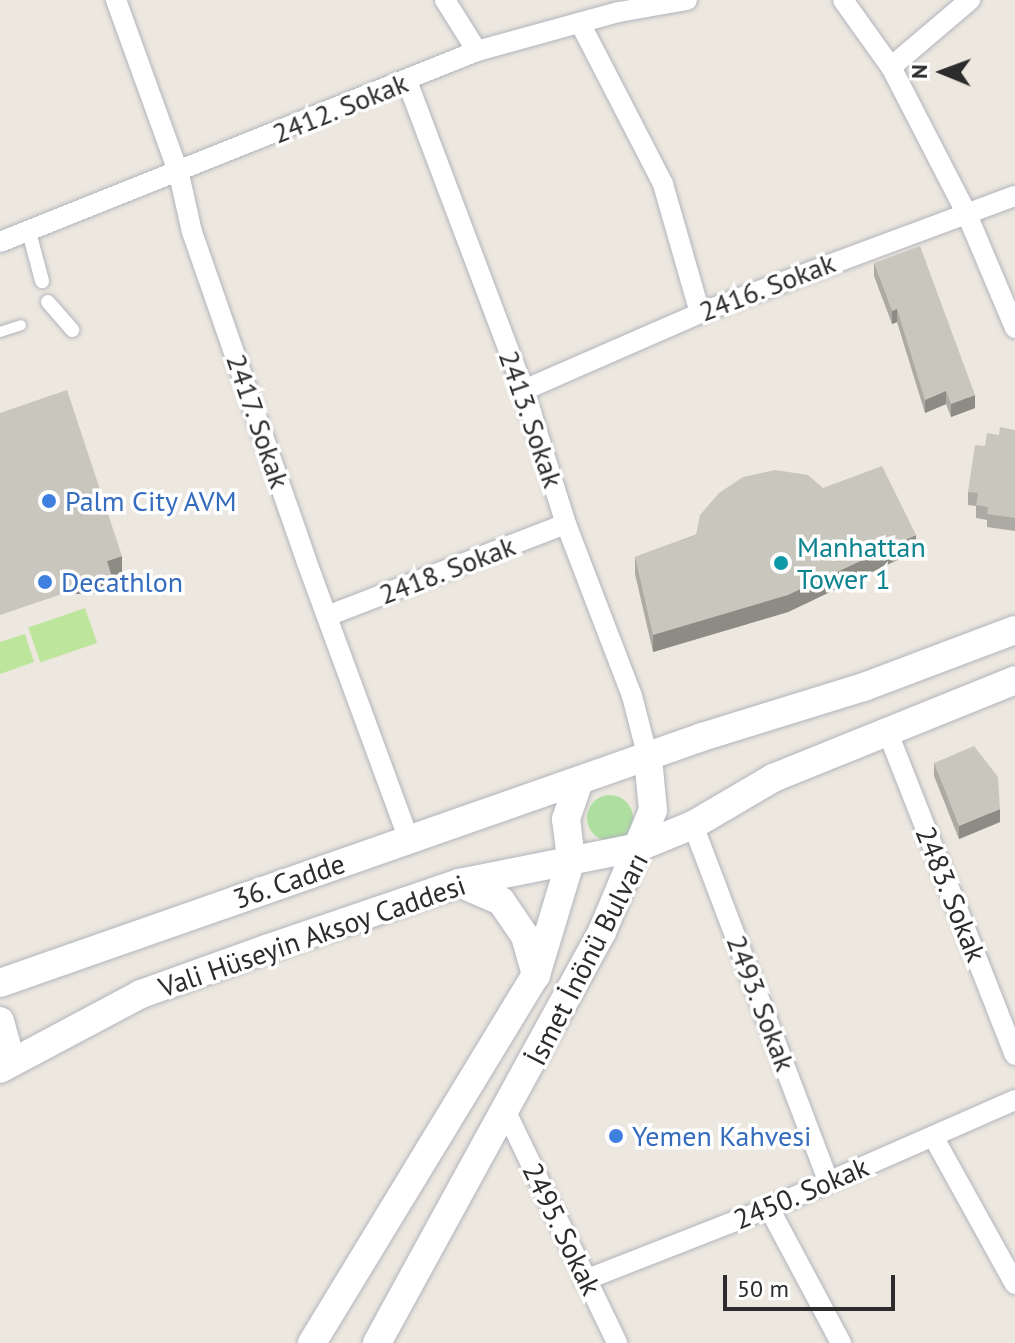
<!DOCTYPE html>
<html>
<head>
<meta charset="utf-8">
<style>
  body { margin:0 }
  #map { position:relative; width:1015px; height:1343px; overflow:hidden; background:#ece8df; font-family:"PT Sans",sans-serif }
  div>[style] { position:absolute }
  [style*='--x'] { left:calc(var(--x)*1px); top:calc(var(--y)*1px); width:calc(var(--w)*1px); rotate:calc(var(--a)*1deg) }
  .green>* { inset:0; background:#aedfa0 }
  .round { border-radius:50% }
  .pitch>* { inset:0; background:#bee59c; transform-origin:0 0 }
  .roads { filter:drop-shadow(0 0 2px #b2b3be) drop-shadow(0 0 2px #b2b3be) }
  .service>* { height:10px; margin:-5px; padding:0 5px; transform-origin:5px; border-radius:5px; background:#fff }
  .pedestrian>* { height:14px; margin:-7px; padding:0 7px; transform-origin:7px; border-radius:7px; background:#fff }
  .minor>* { height:20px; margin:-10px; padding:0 10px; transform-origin:10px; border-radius:10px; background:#fff }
  .secondary>* { height:28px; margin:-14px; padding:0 14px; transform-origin:14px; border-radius:14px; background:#fff }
  .wall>* { inset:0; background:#acaaa3 }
  .shaded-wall>* { inset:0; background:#8c8b84; transform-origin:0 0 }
  .building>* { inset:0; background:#c8c6bd }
  .dots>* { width:22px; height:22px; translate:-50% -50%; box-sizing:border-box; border:4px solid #fff; border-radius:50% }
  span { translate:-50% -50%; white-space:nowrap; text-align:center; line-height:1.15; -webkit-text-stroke:7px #fff; paint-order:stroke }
  .street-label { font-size:28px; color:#2c2c2c }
  .shop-label { font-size:28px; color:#366cbe }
  .left { translate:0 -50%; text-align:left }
  .culture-label { font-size:28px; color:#0d838f }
  .north { position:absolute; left:903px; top:32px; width:80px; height:80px; -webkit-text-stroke:6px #fff; paint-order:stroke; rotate:271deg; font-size:22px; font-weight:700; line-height:32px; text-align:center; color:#2c2c2c }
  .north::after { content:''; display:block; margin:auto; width:28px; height:36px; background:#2c2c2c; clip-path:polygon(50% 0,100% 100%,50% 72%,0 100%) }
  .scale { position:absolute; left:723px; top:1275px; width:172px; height:36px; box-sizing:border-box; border:4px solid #2c2c2c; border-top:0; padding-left:10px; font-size:24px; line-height:28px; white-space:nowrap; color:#2c2c2c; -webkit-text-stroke:6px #fff; paint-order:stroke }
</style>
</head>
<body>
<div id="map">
  <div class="green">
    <div class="round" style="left:587px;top:795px;width:46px;height:46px"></div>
  </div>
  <div class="pitch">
    <div style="left:85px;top:608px;width:37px;height:60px;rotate:71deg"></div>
    <div style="clip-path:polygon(25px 634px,34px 662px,0 674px,0 642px)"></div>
  </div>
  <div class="roads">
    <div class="service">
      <div style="--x:0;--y:332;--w:22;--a:-18"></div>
    </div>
    <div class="pedestrian">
      <div style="--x:29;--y:232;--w:51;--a:75.1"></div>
      <div style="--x:48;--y:302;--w:37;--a:49"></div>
    </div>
    <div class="minor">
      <div style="--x:116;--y:0;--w:185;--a:70.1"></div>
      <div style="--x:179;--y:174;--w:59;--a:77.4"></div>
      <div style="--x:192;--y:232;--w:347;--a:70.8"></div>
      <div style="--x:306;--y:560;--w:298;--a:69.8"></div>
      <div style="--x:445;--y:0;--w:60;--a:57.9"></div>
      <div style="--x:843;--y:0;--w:82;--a:54.4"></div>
      <div style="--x:891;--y:67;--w:163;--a:62.7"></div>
      <div style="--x:966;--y:212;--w:126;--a:67.1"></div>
      <div style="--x:580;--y:23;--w:181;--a:62.7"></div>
      <div style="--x:663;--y:184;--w:134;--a:74"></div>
      <div style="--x:891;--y:67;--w:104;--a:-40.3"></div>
      <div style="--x:407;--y:81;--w:330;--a:69.3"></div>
      <div style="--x:524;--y:390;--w:140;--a:72.6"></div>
      <div style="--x:566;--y:524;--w:184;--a:69"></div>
      <div style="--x:632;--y:696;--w:64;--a:75.5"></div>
      <div style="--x:0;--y:242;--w:514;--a:-21.82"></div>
      <div style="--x:477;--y:51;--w:147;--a:-15.4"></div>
      <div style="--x:619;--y:12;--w:69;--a:-10"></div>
      <div style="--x:524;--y:390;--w:192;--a:-23.6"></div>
      <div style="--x:700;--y:313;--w:336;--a:-20.4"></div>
      <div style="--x:327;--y:616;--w:256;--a:-21.1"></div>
      <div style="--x:888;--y:733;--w:346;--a:68.5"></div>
      <div style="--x:693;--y:825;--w:380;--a:69.2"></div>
      <div style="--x:507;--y:1114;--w:254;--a:64.3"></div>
      <div style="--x:934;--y:1138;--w:167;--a:61"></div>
      <div style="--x:769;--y:1208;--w:153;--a:61.9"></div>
      <div style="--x:585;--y:1280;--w:198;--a:-21.4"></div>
      <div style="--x:769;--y:1208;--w:269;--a:-23.7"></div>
    </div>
    <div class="secondary">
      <div style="--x:459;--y:883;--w:46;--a:23.2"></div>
      <div style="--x:501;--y:901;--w:42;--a:55.6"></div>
      <div style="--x:525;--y:936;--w:41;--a:74.2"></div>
      <div style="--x:0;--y:983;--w:744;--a:-19.31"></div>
      <div style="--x:702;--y:737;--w:170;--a:-17.2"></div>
      <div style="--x:864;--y:687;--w:161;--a:-20.7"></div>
      <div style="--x:0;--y:1021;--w:23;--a:75"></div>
      <div style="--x:6;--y:1043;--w:21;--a:107"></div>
      <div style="--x:0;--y:1069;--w:160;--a:-28"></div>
      <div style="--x:141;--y:994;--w:133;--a:-19.8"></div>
      <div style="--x:266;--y:949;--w:204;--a:-18.9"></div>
      <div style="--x:459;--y:883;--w:184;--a:-11.3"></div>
      <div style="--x:639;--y:847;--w:58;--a:-22.2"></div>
      <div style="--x:693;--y:825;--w:93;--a:-30.4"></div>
      <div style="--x:773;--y:778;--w:261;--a:-22"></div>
      <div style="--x:312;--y:1343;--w:431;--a:-58.7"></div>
      <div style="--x:536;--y:975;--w:121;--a:-73.2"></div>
      <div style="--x:571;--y:859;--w:40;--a:-97.1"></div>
      <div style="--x:566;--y:819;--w:39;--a:-71"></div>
      <div style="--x:377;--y:1343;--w:469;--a:-61.3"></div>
      <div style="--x:602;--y:932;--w:132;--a:-67.3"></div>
      <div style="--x:653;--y:810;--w:52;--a:-95.5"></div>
    </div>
  </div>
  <div class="wall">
    <div style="clip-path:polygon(874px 263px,975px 408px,951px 417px,946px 404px,925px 413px,897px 322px,892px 324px,874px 276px)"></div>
    <div style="clip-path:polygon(1015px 430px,1015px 531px,987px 527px,987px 520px,976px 518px,976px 506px,968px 505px,968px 492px,985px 446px,999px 435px)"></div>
    <div style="clip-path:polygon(823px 488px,916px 551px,788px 612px,653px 652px,635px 574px,635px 557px)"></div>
    <div style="clip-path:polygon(934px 763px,1000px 822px,959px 839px,934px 776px)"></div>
  </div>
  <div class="shaded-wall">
    <div style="clip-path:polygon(897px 309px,897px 322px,892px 324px,892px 311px)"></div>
    <div style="clip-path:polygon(946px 391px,946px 404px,925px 413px,925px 400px)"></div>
    <div style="clip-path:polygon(975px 395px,975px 408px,951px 417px,951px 404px)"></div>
    <div style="clip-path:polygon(916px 535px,916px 551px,788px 612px,653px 652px,653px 635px)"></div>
    <div style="clip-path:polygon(122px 556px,122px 573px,107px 578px,107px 561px)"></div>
    <div style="left:112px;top:577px;width:17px;height:118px;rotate:90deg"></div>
    <div style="clip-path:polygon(1000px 809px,1000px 822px,959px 839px,959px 826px)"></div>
  </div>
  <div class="building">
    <div style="clip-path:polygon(920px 246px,975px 395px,951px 404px,946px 391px,925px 400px,897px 309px,892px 311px,874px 263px)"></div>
    <div style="clip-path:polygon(67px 390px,122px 556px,107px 561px,112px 577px,0 615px,0 413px)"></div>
    <div style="clip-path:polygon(1000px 427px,1015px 430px,1015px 518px,987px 514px,988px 507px,976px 505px,978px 493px,968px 492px,975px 445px,985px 446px,987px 433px,999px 435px)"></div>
    <div style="clip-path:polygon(882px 466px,916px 535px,788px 595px,653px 635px,635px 557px,696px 535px,700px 515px,719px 493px,743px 477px,775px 470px,808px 475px,823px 488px)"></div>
    <div style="clip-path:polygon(974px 746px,998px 777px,1000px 809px,959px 826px,934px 763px)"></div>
  </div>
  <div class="dots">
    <div style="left:49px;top:501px;background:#3f7fe0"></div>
    <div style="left:781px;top:563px;background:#0f9aa8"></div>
    <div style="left:45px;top:582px;background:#3f7fe0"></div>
    <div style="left:616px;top:1136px;background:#3f7fe0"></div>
  </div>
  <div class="street-label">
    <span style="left:340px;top:108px;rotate:-22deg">2412. Sokak</span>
    <span style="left:767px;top:287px;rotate:-21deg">2416. Sokak</span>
    <span style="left:531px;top:419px;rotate:71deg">2413. Sokak</span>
    <span style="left:258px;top:421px;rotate:71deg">2417. Sokak</span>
    <span style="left:447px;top:570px;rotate:-21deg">2418. Sokak</span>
    <span style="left:289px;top:881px;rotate:-19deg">36. Cadde</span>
    <span style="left:951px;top:894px;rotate:68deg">2483. Sokak</span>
    <span style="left:312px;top:936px;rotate:-19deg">Vali Hüseyin Aksoy Caddesi</span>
    <span style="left:587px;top:959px;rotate:-63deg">İsmet İnönü Bulvarı</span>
    <span style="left:761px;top:1003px;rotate:69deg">2493. Sokak</span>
    <span style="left:801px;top:1193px;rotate:-23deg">2450. Sokak</span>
    <span style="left:562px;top:1229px;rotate:64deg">2495. Sokak</span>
  </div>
  <div class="shop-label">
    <span class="left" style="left:65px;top:501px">Palm City AVM</span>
    <span class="left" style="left:61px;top:582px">Decathlon</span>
    <span class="left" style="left:632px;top:1136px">Yemen Kahvesi</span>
  </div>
  <div class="culture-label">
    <span class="left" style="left:797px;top:563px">Manhattan<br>Tower 1</span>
  </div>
  <div class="north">N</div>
  <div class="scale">50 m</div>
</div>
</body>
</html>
